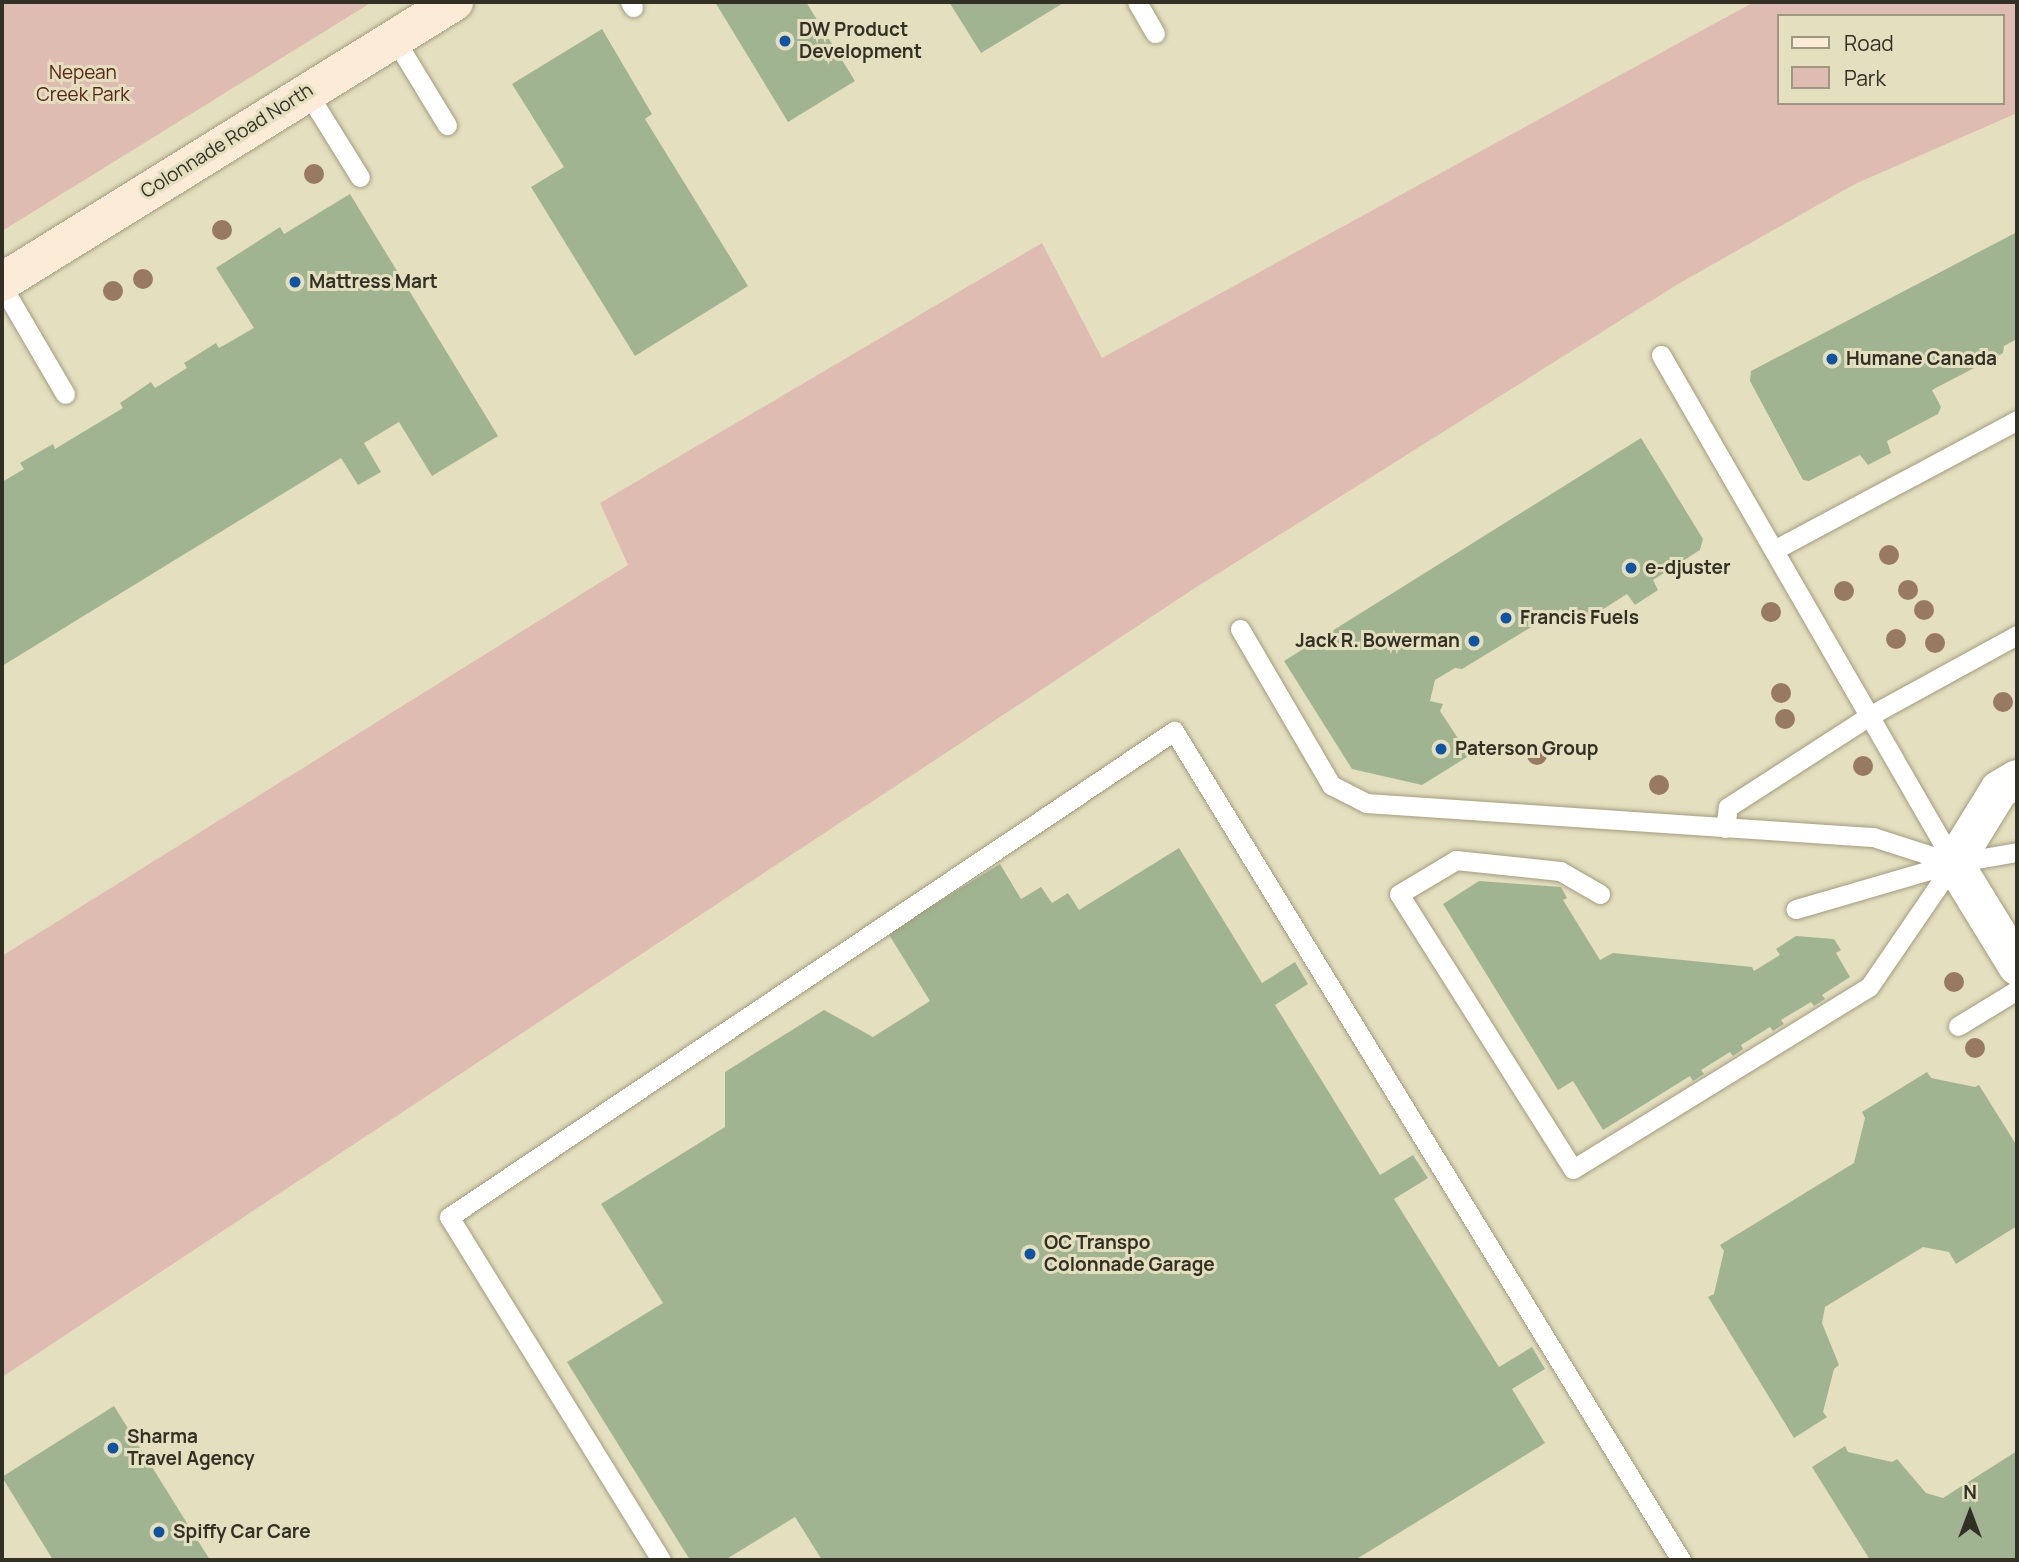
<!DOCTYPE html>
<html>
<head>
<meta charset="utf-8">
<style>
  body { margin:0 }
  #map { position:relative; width:2019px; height:1562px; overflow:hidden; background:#e4dfbf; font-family:Manrope,sans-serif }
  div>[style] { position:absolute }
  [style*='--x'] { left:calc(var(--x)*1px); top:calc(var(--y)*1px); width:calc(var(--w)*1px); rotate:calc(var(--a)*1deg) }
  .green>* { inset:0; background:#debcb1 }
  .building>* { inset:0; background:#a1b491 }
  .roads { filter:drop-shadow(0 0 2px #a19c7e) drop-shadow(0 0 2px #a19c7e) }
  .lane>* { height:19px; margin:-9.5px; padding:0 9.5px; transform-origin:9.5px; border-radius:9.5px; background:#fff }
  .street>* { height:38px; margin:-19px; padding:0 19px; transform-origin:19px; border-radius:19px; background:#fff }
  .secondary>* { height:38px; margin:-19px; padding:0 19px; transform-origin:19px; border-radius:19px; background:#fcebd7 }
  .trees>* { width:20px; height:20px; margin:-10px; border-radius:50%; background:#987962 }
  .dots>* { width:19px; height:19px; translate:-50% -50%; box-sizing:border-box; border:4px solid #e4dfbf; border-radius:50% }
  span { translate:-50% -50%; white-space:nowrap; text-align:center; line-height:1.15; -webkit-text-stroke:6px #e4dfbf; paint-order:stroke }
  .poi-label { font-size:19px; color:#323024; font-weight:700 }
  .left { translate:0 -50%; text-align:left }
  .right { translate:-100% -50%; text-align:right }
  .park-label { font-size:19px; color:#5a2515 }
  .street-label { font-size:19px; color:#323024 }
  .frame { position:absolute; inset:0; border:4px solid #323024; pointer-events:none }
  .legend { position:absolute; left:1777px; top:14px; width:228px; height:91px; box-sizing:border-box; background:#e4dfbf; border:2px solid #9d9981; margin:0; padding:9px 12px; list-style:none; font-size:21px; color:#323024 }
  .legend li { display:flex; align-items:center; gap:14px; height:35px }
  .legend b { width:35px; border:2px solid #9d9981 }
  .north { position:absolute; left:1935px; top:1478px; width:70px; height:70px; -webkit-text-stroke:5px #e4dfbf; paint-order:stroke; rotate:0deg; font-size:19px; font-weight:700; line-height:28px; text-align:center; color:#323024 }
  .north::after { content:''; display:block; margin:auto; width:24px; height:32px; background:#323024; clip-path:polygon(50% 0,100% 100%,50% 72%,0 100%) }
</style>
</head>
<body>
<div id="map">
  <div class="green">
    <div style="clip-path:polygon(2px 2px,372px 2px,2px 231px)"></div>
    <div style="clip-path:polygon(evenodd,1754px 2px,2017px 2px,2017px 113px,1855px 184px,1678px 284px,1195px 588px,2px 1377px,2px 956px,628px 565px,600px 503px,1042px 243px,1102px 358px,1754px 2px,1779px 16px,2003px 16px,2003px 103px,1779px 103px,1779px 16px)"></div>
  </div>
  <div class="building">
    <div style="clip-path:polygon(715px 2px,806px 2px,855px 81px,788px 122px)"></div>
    <div style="clip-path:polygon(949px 2px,1065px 2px,981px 53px)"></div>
    <div style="clip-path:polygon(602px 29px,652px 114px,645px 119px,748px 286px,635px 356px,531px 187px,564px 167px,512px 84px)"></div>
    <div style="clip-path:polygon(350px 194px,498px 436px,432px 476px,399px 422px,364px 443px,381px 472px,358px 485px,341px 458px,2px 666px,2px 482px,24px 469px,20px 463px,53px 444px,55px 449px,123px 408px,120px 403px,151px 382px,155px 388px,187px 368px,184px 363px,216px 343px,219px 348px,254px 328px,216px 268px,280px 227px,284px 234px)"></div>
    <div style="clip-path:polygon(2017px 232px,2017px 339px,2004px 346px,2003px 353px,1932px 390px,1941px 407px,1938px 414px,1887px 441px,1891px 453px,1868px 465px,1860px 455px,1809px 481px,1803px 480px,1750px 381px,1751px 371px)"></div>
    <div style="clip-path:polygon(1641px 438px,1703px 539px,1700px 550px,1653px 580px,1658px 590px,1635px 605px,1627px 594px,1578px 625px,1569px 623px,1561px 609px,1462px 669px,1455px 668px,1435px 680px,1430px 701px,1443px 704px,1440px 711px,1461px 743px,1465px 740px,1469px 746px,1467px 757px,1422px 785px,1352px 769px,1284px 661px)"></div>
    <div style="clip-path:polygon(1179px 848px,1262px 983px,1295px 962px,1308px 984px,1275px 1005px,1380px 1175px,1413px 1155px,1428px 1178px,1394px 1199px,1499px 1367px,1532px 1347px,1545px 1369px,1512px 1389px,1545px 1443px,1355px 1560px,822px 1560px,795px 1517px,725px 1560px,690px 1560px,567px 1362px,663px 1303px,601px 1204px,725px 1127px,725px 1072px,824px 1010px,873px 1037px,930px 1001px,888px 933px,1000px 864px,1021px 899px,1041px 887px,1052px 903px,1068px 893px,1079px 910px)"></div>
    <div style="clip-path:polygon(1479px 881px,1561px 887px,1567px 898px,1563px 900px,1600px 960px,1613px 953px,1752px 967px,1754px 971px,1780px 955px,1776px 949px,1796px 936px,1834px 939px,1841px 950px,1836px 953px,1850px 977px,1822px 995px,1825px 999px,1814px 1006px,1811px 1002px,1781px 1020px,1784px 1024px,1773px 1031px,1770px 1027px,1741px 1045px,1743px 1049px,1733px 1056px,1730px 1052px,1701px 1070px,1704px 1074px,1693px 1081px,1690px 1076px,1603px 1130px,1573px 1081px,1558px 1090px,1443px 904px)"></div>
    <div style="clip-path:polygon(1927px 1072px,1931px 1078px,1975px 1087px,1979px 1085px,2017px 1146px,2017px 1226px,1956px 1264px,1949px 1252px,1923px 1247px,1825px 1307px,1822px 1323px,1839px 1365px,1834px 1369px,1823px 1412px,1827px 1417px,1794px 1438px,1708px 1297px,1714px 1294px,1724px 1251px,1720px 1245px,1854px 1163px,1865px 1118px,1862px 1112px)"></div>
    <div style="clip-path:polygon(114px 1406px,210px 1560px,53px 1560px,2px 1477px)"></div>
    <div style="clip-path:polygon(1845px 1446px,1848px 1452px,1892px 1462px,1897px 1459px,1926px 1493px,1943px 1498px,2017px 1451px,2017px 1560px,1870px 1560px,1812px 1467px)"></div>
  </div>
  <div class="roads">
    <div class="lane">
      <div style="--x:630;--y:2;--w:6;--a:59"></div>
      <div style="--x:1137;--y:2;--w:36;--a:60"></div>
      <div style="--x:394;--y:38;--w:102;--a:58.7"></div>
      <div style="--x:307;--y:92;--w:100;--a:58.1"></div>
      <div style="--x:2;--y:286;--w:125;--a:59.7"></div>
      <div style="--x:1661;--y:355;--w:586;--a:60.02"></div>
      <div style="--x:1774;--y:550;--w:276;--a:-28.1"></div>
      <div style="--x:1240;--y:629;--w:181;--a:59.7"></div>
      <div style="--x:1331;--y:785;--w:39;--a:27"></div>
      <div style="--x:1366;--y:803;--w:508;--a:3.84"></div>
      <div style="--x:1873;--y:837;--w:85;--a:17.8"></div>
      <div style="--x:1954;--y:863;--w:64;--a:-9.9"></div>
      <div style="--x:1725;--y:828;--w:21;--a:-82"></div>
      <div style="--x:1728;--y:807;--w:168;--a:-32.8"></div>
      <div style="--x:1869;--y:716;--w:169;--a:-28.7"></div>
      <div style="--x:1600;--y:894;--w:46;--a:-150.1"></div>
      <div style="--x:1560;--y:871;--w:105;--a:-174"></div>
      <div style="--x:1456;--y:860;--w:66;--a:149.2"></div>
      <div style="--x:1399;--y:894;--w:325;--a:57.7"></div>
      <div style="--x:1573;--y:1169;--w:347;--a:-31.6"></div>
      <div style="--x:1869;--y:987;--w:150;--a:-55.6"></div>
      <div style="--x:1954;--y:863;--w:165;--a:163.8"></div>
      <div style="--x:1958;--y:1026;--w:69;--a:-31.4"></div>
      <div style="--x:661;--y:1560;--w:403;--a:-121.7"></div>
      <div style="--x:449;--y:1217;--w:873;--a:-33.84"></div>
      <div style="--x:1174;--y:731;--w:972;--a:58.55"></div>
    </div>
    <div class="street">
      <div style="--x:2017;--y:779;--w:21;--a:149"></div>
      <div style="--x:1999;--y:790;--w:86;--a:121.7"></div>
      <div style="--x:1954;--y:863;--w:121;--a:58.5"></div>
    </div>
    <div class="secondary">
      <div style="--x:2;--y:282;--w:532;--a:-31.78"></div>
    </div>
  </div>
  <div class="trees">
    <div style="left:314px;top:174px"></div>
    <div style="left:222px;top:230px"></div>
    <div style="left:143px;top:279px"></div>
    <div style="left:113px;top:291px"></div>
    <div style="left:1889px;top:555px"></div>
    <div style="left:1908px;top:590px"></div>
    <div style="left:1844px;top:591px"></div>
    <div style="left:1924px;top:610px"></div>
    <div style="left:1771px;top:612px"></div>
    <div style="left:1896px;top:639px"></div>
    <div style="left:1935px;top:643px"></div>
    <div style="left:1781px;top:693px"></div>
    <div style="left:2003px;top:702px"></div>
    <div style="left:1785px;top:719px"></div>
    <div style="left:1537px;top:755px"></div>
    <div style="left:1863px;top:766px"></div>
    <div style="left:1659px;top:785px"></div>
    <div style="left:1954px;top:982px"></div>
    <div style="left:1975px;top:1048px"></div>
  </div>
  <div class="dots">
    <div style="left:785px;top:41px;background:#0e54a3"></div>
    <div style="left:295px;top:282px;background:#0e54a3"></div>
    <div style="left:1832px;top:359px;background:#0e54a3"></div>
    <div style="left:1631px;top:568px;background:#0e54a3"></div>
    <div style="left:1506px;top:618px;background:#0e54a3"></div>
    <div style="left:1474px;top:641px;background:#0e54a3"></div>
    <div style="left:1441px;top:749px;background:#0e54a3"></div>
    <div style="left:1030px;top:1254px;background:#0e54a3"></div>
    <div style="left:113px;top:1448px;background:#0e54a3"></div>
    <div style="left:159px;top:1532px;background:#0e54a3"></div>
  </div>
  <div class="poi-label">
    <span class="left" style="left:799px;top:41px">DW Product<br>Development</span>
    <span class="left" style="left:309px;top:282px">Mattress Mart</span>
    <span class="left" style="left:1846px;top:359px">Humane Canada</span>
    <span class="left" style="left:1645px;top:568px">e-djuster</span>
    <span class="left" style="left:1520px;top:618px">Francis Fuels</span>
    <span class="right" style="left:1460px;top:641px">Jack R. Bowerman</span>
    <span class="left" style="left:1455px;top:749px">Paterson Group</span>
    <span class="left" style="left:1044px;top:1254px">OC Transpo<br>Colonnade Garage</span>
    <span class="left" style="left:127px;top:1448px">Sharma<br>Travel Agency</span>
    <span class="left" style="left:173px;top:1532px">Spiffy Car Care</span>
  </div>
  <div class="park-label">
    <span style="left:83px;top:84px">Nepean<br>Creek Park</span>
  </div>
  <div class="street-label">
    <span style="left:227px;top:141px;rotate:-32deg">Colonnade Road North</span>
  </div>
  <div class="frame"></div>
  <ul class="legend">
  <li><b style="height:9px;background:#fcebd7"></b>Road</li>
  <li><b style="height:19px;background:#debcb1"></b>Park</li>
  </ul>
  <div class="north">N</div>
</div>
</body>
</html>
